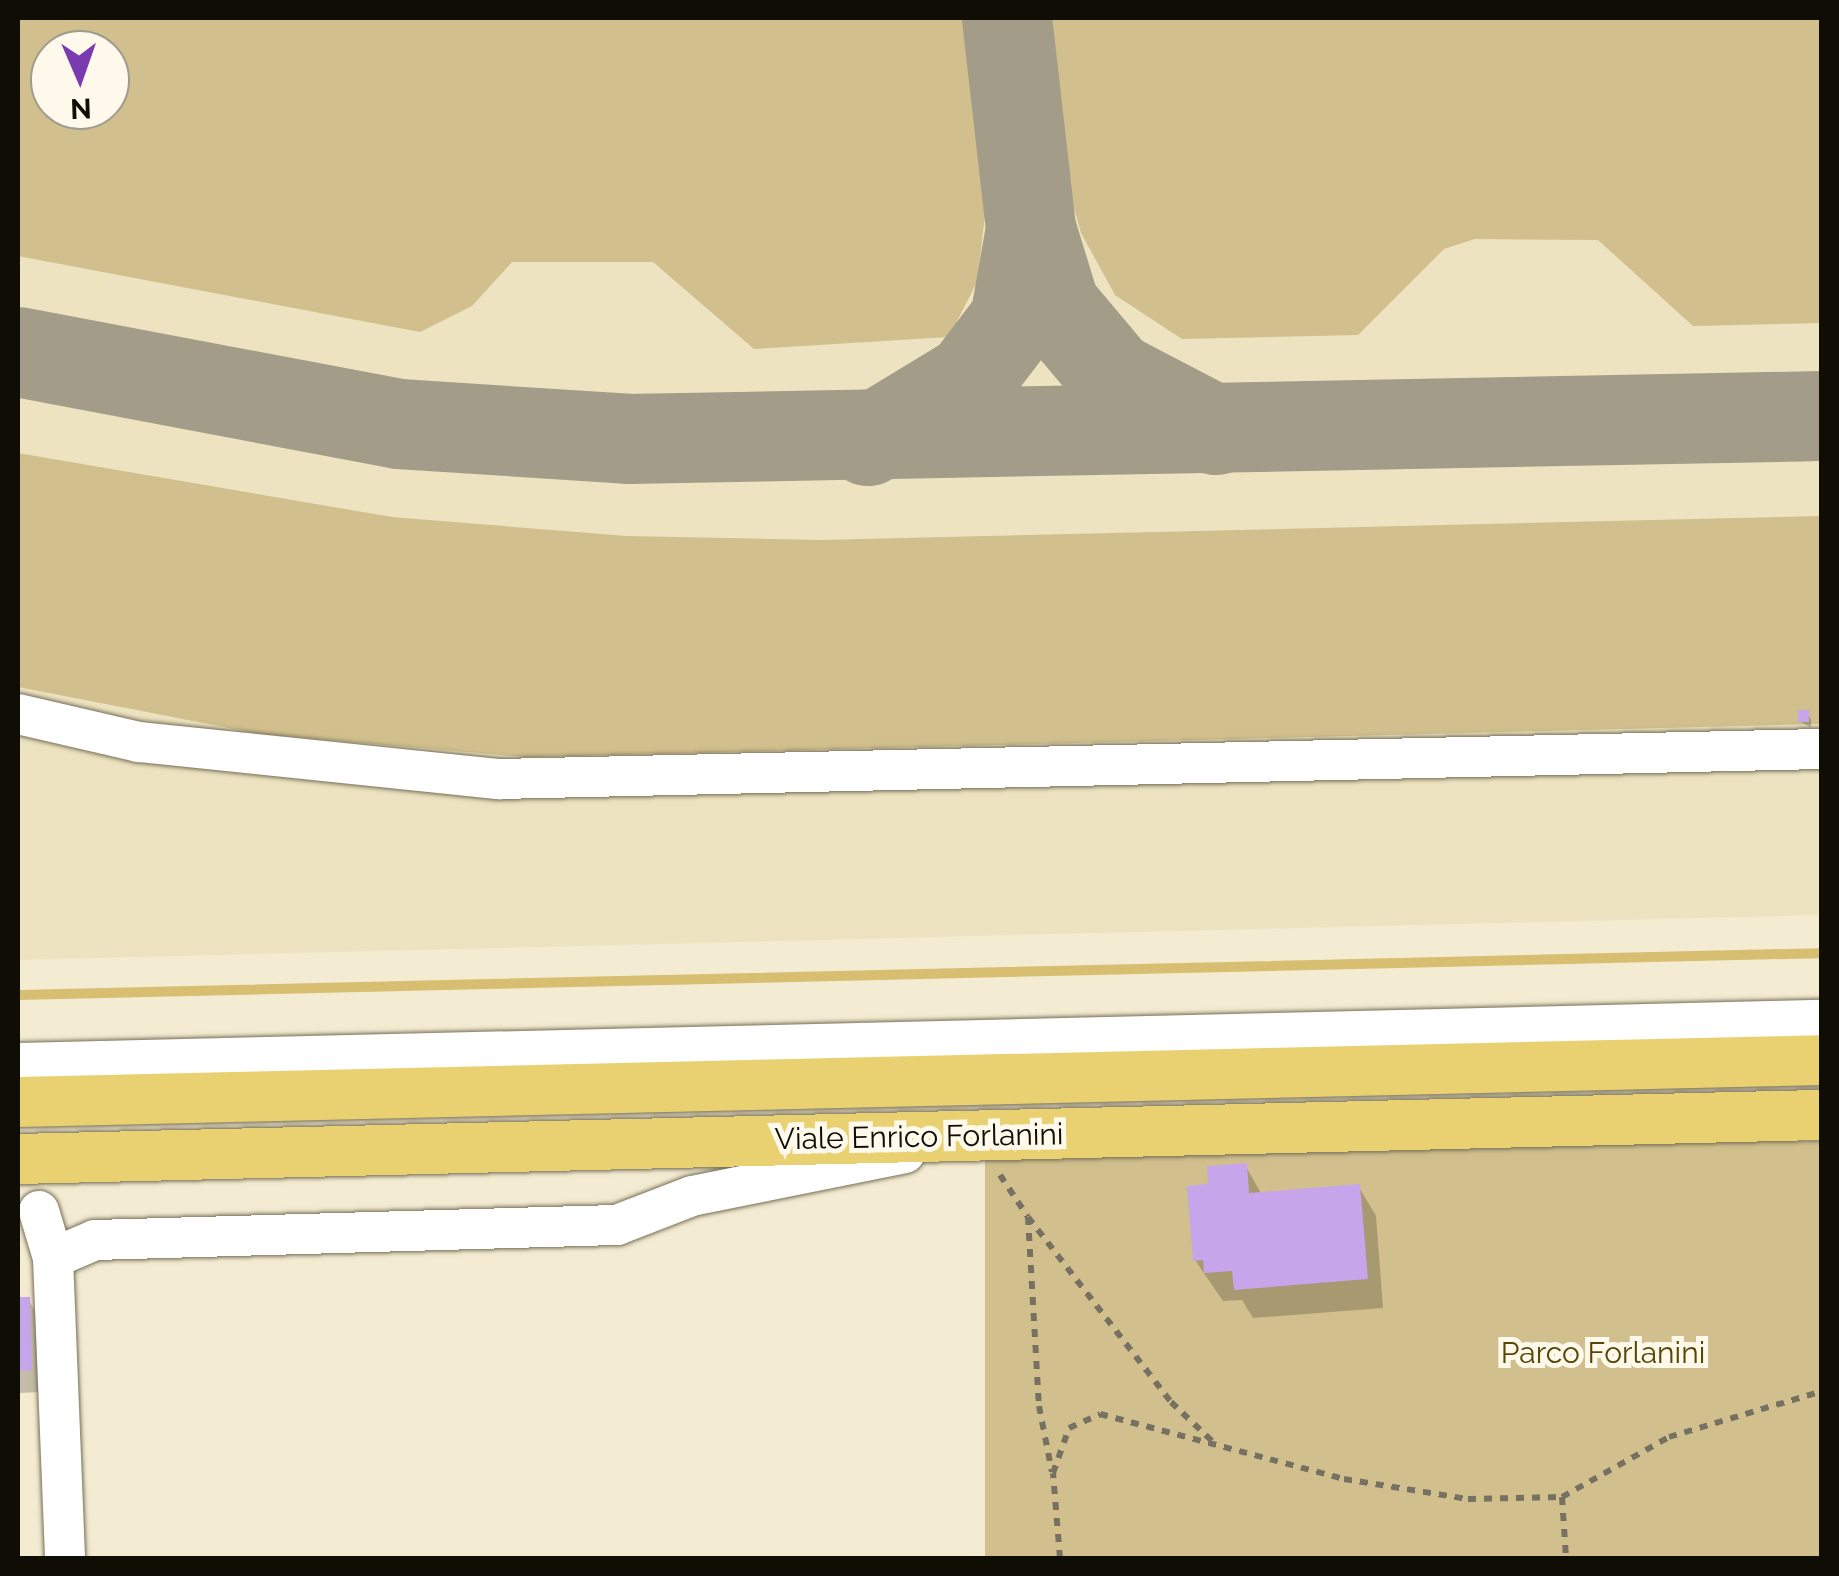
<!DOCTYPE html>
<html>
<head>
<meta charset="utf-8">
<style>
  body { margin:0 }
  #map { position:relative; width:1839px; height:1576px; overflow:hidden; background:#f4ecd2; font-family:Raleway,sans-serif }
  div>[style] { position:absolute }
  [style*='--x'] { left:calc(var(--x)*1px); top:calc(var(--y)*1px); width:calc(var(--w)*1px); rotate:calc(var(--a)*1deg) }
  .built>* { inset:0; background:#ede3c1 }
  .green>* { inset:0; background:#d1c08d; transform-origin:0 0 }
  .shadow>* { inset:0; background:#0003 }
  .stream>* { height:10px; margin:-5px; padding:0 5px; transform-origin:5px; border-radius:5px; background:#d8be70 }
  .taxiway>* { height:90px; margin:-45px; padding:0 45px; transform-origin:45px; border-radius:45px; background:#a29c88 }
  .building>* { inset:0; background:#c6a5ea; transform-origin:0 0 }
  .path>* { height:6px; margin-top:-3px; transform-origin:0; background:repeating-linear-gradient(90deg,#777161 0 8px,transparent 0 16px) }
  .roads { filter:drop-shadow(0 0 2px #766e57) drop-shadow(0 0 2px #766e57) }
  .minor>* { height:40px; margin:-20px; padding:0 20px; transform-origin:20px; border-radius:20px; background:#fff }
  .major>* { height:50px; margin:-25px; padding:0 25px; transform-origin:25px; border-radius:25px; background:#e9d172 }
  span { translate:-50% -50%; white-space:nowrap; text-align:center; line-height:1.15; -webkit-text-stroke:10px #fef9ea; paint-order:stroke }
  .street-label { font-size:30px; color:#100d05 }
  .park-label { font-size:30px; color:#574604 }
  .frame { position:absolute; inset:0; border:20px solid #100d05; pointer-events:none }
  .north { position:absolute; left:30px; top:30px; width:100px; height:100px; box-sizing:border-box; background:#fef9ea; border:2px solid #9f9b8e; border-radius:50%; rotate:178deg; font-size:28px; font-weight:700; line-height:40px; text-align:center; color:#100d05 }
  .north::after { content:''; display:block; margin:auto; width:35px; height:45px; background:#7b3bb0; clip-path:polygon(50% 0,100% 100%,50% 72%,0 100%) }
</style>
</head>
<body>
<div id="map">
  <div class="built">
    <div style="clip-path:polygon(evenodd,18px 18px,1821px 18px,1821px 915px,18px 960px,18px 18px,50px 50px,110px 50px,110px 110px,50px 110px,50px 50px)"></div>
  </div>
  <div class="green">
    <div style="clip-path:polygon(evenodd,18px 18px,971px 18px,989px 182px,977px 282px,949px 337px,754px 349px,653px 262px,512px 262px,472px 306px,420px 332px,18px 256px,18px 18px,50px 50px,110px 50px,110px 110px,50px 110px,50px 50px)"></div>
    <div style="clip-path:polygon(1046px 18px,1821px 18px,1821px 323px,1693px 326px,1598px 240px,1475px 239px,1444px 249px,1358px 335px,1182px 339px,1115px 295px,1081px 233px,1062px 166px)"></div>
    <div style="clip-path:polygon(18px 453px,392px 517px,627px 536px,820px 540px,1821px 516px,1821px 724px,524px 757px,260px 734px,18px 687px)"></div>
    <div style="left:1821px;top:1141px;width:417px;height:836px;rotate:90deg"></div>
  </div>
  <div class="shadow">
    <div style="clip-path:polygon(1807px 713px,1811px 719px,1811px 728px,1801px 722px)"></div>
    <div style="clip-path:polygon(1245px 1165px,1262px 1195px,1359px 1187px,1376px 1216px,1383px 1308px,1253px 1318px,1242px 1300px,1223px 1301px,1195px 1260px,1211px 1186px)"></div>
    <div style="clip-path:polygon(28px 1299px,41px 1321px,43px 1392px,18px 1393px,18px 1300px)"></div>
  </div>
  <div class="stream">
    <div style="--x:18;--y:995;--w:1804;--a:-1.33"></div>
  </div>
  <div class="taxiway">
    <div style="--x:1007;--y:18;--w:212;--a:83.5"></div>
    <div style="--x:1031;--y:229;--w:82;--a:72.9"></div>
    <div style="--x:1055;--y:307;--w:92;--a:49.9"></div>
    <div style="--x:1114;--y:377;--w:115;--a:27.5"></div>
    <div style="--x:18;--y:352;--w:388;--a:10.7"></div>
    <div style="--x:399;--y:424;--w:229;--a:3.7"></div>
    <div style="--x:628;--y:439;--w:1194;--a:-1.1"></div>
    <div style="--x:868;--y:441;--w:119;--a:-31.3"></div>
    <div style="--x:970;--y:379;--w:74;--a:-52.7"></div>
    <div style="--x:1015;--y:320;--w:92;--a:-80"></div>
  </div>
  <div class="building">
    <div style="left:1809px;top:710px;width:12px;height:11px;rotate:90deg"></div>
    <div style="clip-path:polygon(1247px 1163px,1249px 1193px,1360px 1184px,1368px 1279px,1234px 1290px,1232px 1271px,1204px 1273px,1203px 1260px,1193px 1261px,1187px 1186px,1208px 1184px,1207px 1166px)"></div>
    <div style="clip-path:polygon(18px 1297px,30px 1297px,32px 1370px,18px 1371px)"></div>
  </div>
  <div class="path">
    <div style="--x:1000;--y:1175;--w:50;--a:56.3"></div>
    <div style="--x:1028;--y:1217;--w:189;--a:86.7"></div>
    <div style="--x:1039;--y:1406;--w:67;--a:78.9"></div>
    <div style="--x:1028;--y:1217;--w:234;--a:52.3"></div>
    <div style="--x:1171;--y:1402;--w:59;--a:43.6"></div>
    <div style="--x:1562;--y:1497;--w:61;--a:86.2"></div>
    <div style="--x:1060;--y:1558;--w:85;--a:-94.7"></div>
    <div style="--x:1053;--y:1473;--w:48;--a:-70.4"></div>
    <div style="--x:1069;--y:1428;--w:34;--a:-24"></div>
    <div style="--x:1100;--y:1414;--w:253;--a:14.9"></div>
    <div style="--x:1344;--y:1479;--w:126;--a:9.2"></div>
    <div style="--x:1468;--y:1499;--w:94;--a:-1.2"></div>
    <div style="--x:1562;--y:1497;--w:123;--a:-29.3"></div>
    <div style="--x:1669;--y:1437;--w:160;--a:-16.7"></div>
  </div>
  <div class="roads">
    <div class="minor">
      <div style="--x:18;--y:714;--w:124;--a:13"></div>
      <div style="--x:139;--y:742;--w:362;--a:5.9"></div>
      <div style="--x:499;--y:779;--w:1323;--a:-1.3"></div>
      <div style="--x:18;--y:1063;--w:1805;--a:-1.37"></div>
      <div style="--x:39;--y:1211;--w:49;--a:73.4"></div>
      <div style="--x:53;--y:1258;--w:300;--a:87.7"></div>
      <div style="--x:53;--y:1258;--w:46;--a:-23.2"></div>
      <div style="--x:95;--y:1240;--w:522;--a:-1.65"></div>
      <div style="--x:617;--y:1225;--w:80;--a:-21.1"></div>
      <div style="--x:692;--y:1196;--w:217;--a:-11.4"></div>
    </div>
    <div class="major">
      <div style="--x:18;--y:1102;--w:1804;--a:-1.33"></div>
      <div style="--x:18;--y:1159;--w:1805;--a:-1.4"></div>
    </div>
  </div>
  <div class="street-label">
    <span style="left:919px;top:1137px;rotate:-1deg">Viale Enrico Forlanini</span>
  </div>
  <div class="park-label">
    <span style="left:1603px;top:1353px">Parco Forlanini</span>
  </div>
  <div class="frame"></div>
  <div class="north">N</div>
</div>
</body>
</html>
